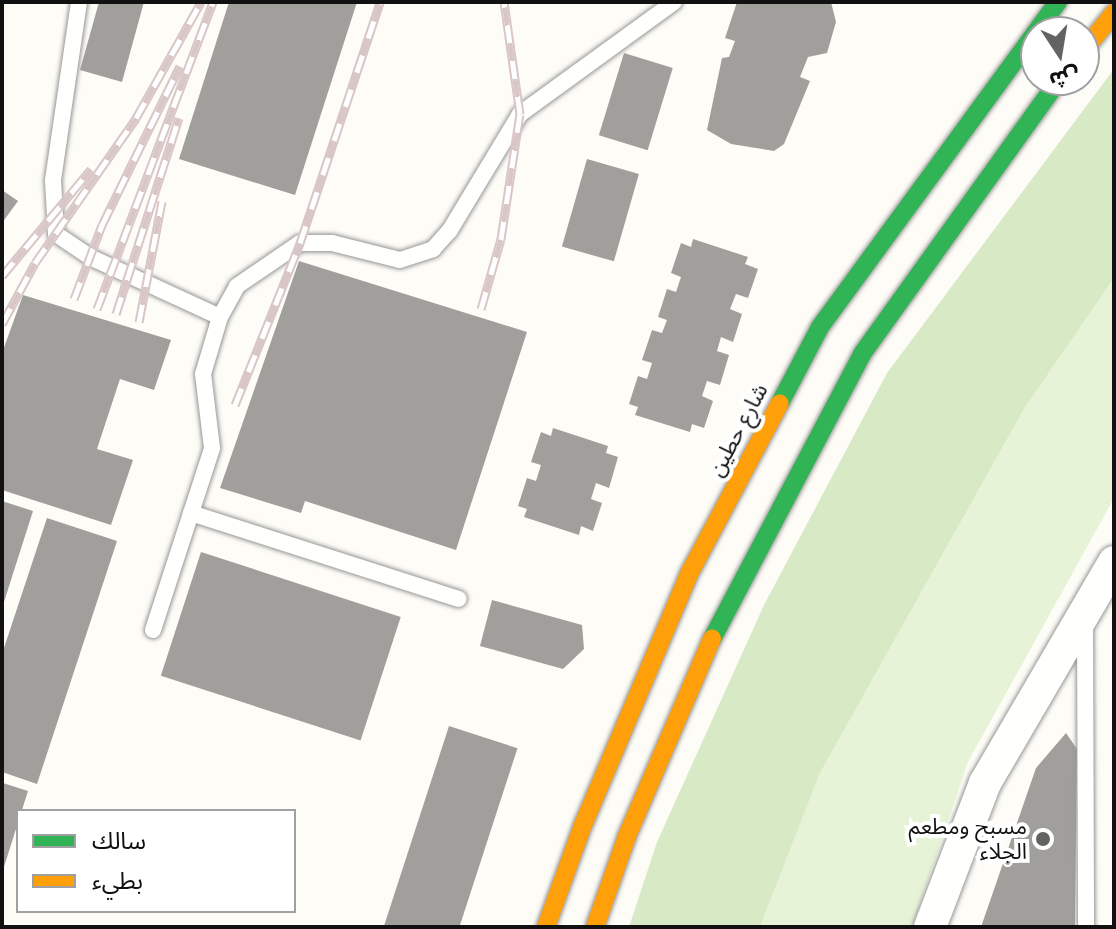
<!DOCTYPE html>
<html>
<head>
<meta charset="utf-8">
<style>
  body { margin:0 }
  #map { position:relative; width:1116px; height:929px; overflow:hidden; background:#fdfcf7; font-family:"Roboto Serif","Noto Sans Arabic",serif }
  div>[style] { position:absolute }
  [style*='--x'] { left:calc(var(--x)*1px); top:calc(var(--y)*1px); width:calc(var(--w)*1px); rotate:calc(var(--a)*1deg) }
  .green>* { inset:0; background:#e7f3d7 }
  .forest>* { inset:0; background:#d8eac5 }
  .building>* { inset:0; background:#a19f9c; transform-origin:0 0 }
  .roads { filter:drop-shadow(0 0 2px #979795) drop-shadow(0 0 2px #979795) }
  .lane>* { height:16px; margin:-8px; padding:0 8px; transform-origin:8px; border-radius:8px; background:#fffffe }
  .street>* { height:32px; margin:-16px; padding:0 16px; transform-origin:16px; border-radius:16px; background:#fffffe }
  .fast>* { height:18px; margin:-9px; padding:0 9px; transform-origin:9px; border-radius:9px; background:#30b455 }
  .slow>* { height:18px; margin:-9px; padding:0 9px; transform-origin:9px; border-radius:9px; background:#ff9f0a }
  .rail>* { height:9px; margin-top:-4.5px; transform-origin:0; background:repeating-linear-gradient(90deg,#fff 0 18px,#d9c6c7 0 36px); box-sizing:border-box; border-block:2px solid #d9c6c7 }
  .dots>* { width:22px; height:22px; translate:-50% -50%; box-sizing:border-box; border:4px solid #fff; border-radius:50% }
  span { translate:-50% -50%; white-space:nowrap; text-align:center; line-height:1.15; -webkit-text-stroke:8px #fff; paint-order:stroke }
  .street-label { font-size:22px; color:#111 }
  .poi-label { font-size:22px; color:#111 }
  .right { translate:-100% -50%; text-align:right }
  .frame { position:absolute; inset:0; border:4px solid #111; pointer-events:none }
  .legend { position:absolute; left:16px; top:809px; width:280px; height:104px; box-sizing:border-box; background:#fff; border:2px solid #a0a0a0; margin:0; padding:10px 14px; list-style:none; font-size:24px; color:#111 }
  .legend li { display:flex; align-items:center; gap:16px; height:40px }
  .legend b { width:40px; border:2px solid #a0a0a0 }
  .north { position:absolute; left:1020px; top:16px; width:80px; height:80px; box-sizing:border-box; background:#fff; border:2px solid #a0a0a0; border-radius:50%; rotate:168deg; font-size:22px; font-weight:700; line-height:32px; text-align:center; color:#111 }
  .north::after { content:''; display:block; margin:auto; width:28px; height:36px; background:#646362; clip-path:polygon(50% 0,100% 100%,50% 72%,0 100%) }
</style>
</head>
<body>
<div id="map">
  <div class="green">
    <div style="clip-path:polygon(1114px 278px,1114px 498px,968px 762px,912px 927px,760px 927px,820px 773px,1024px 409px)"></div>
  </div>
  <div class="forest">
    <div style="clip-path:polygon(1114px 69px,1114px 278px,1024px 409px,820px 773px,760px 927px,629px 927px,657px 842px,764px 605px,887px 373px)"></div>
  </div>
  <div class="building">
    <div style="clip-path:polygon(99px 2px,144px 2px,122px 82px,80px 70px)"></div>
    <div style="clip-path:polygon(229px 2px,357px 2px,295px 195px,179px 159px)"></div>
    <div style="clip-path:polygon(737px 2px,831px 2px,836px 22px,827px 53px,808px 57px,800px 77px,810px 81px,784px 144px,774px 151px,731px 144px,707px 130px,722px 58px,729px 57px,735px 41px,725px 38px)"></div>
    <div style="left:624px;top:53px;width:51px;height:86px;rotate:17deg"></div>
    <div style="left:587px;top:159px;width:54px;height:91px;rotate:16deg"></div>
    <div style="clip-path:polygon(2px 190px,18px 201px,2px 223px)"></div>
    <div style="clip-path:polygon(693px 239px,748px 257px,745px 264px,758px 269px,748px 298px,736px 294px,730px 309px,742px 314px,733px 342px,721px 337px,717px 351px,729px 355px,720px 385px,707px 381px,702px 396px,713px 401px,704px 428px,692px 424px,690px 432px,635px 415px,638px 407px,629px 404px,638px 376px,647px 379px,652px 363px,642px 360px,652px 330px,662px 333px,667px 320px,658px 317px,667px 289px,676px 292px,681px 277px,671px 273px,681px 243px,691px 247px)"></div>
    <div style="clip-path:polygon(299px 261px,527px 332px,456px 550px,305px 501px,301px 513px,220px 488px)"></div>
    <div style="clip-path:polygon(23px 295px,171px 340px,154px 390px,120px 379px,97px 449px,133px 460px,111px 525px,2px 490px,2px 353px)"></div>
    <div style="clip-path:polygon(553px 428px,608px 446px,606px 453px,618px 457px,609px 488px,596px 483px,591px 499px,602px 503px,593px 531px,581px 526px,579px 535px,524px 517px,527px 509px,518px 506px,527px 478px,536px 481px,541px 465px,531px 462px,541px 432px,551px 436px)"></div>
    <div style="clip-path:polygon(2px 501px,33px 511px,3px 605px,2px 605px)"></div>
    <div style="clip-path:polygon(47px 518px,117px 541px,37px 784px,2px 772px,2px 654px)"></div>
    <div style="left:201px;top:552px;width:210px;height:130px;rotate:18deg"></div>
    <div style="clip-path:polygon(492px 600px,582px 625px,584px 649px,563px 669px,480px 646px)"></div>
    <div style="left:449px;top:726px;width:72px;height:212px;rotate:18deg"></div>
    <div style="clip-path:polygon(1066px 733px,1077px 749px,1075px 927px,981px 927px,1036px 768px)"></div>
    <div style="clip-path:polygon(3px 783px,28px 791px,3px 870px,2px 785px)"></div>
  </div>
  <div class="roads">
    <div class="lane">
      <div style="--x:79;--y:2;--w:180;--a:98.3"></div>
      <div style="--x:53;--y:180;--w:54;--a:86.8"></div>
      <div style="--x:56;--y:234;--w:41;--a:34.1"></div>
      <div style="--x:90;--y:257;--w:143;--a:24.8"></div>
      <div style="--x:191;--y:513;--w:281;--a:17.8"></div>
      <div style="--x:1085;--y:621;--w:306;--a:89.8"></div>
      <div style="--x:153;--y:630;--w:191;--a:-72"></div>
      <div style="--x:212;--y:448;--w:75;--a:-96.9"></div>
      <div style="--x:203;--y:374;--w:59;--a:-73.4"></div>
      <div style="--x:220;--y:317;--w:35;--a:-61"></div>
      <div style="--x:237;--y:286;--w:76;--a:-34.3"></div>
      <div style="--x:300;--y:243;--w:32;--a:0"></div>
      <div style="--x:332;--y:243;--w:70;--a:14"></div>
      <div style="--x:400;--y:260;--w:35;--a:-18"></div>
      <div style="--x:433;--y:249;--w:25;--a:-48"></div>
      <div style="--x:450;--y:230;--w:135;--a:-58.9"></div>
      <div style="--x:520;--y:114;--w:190;--a:-36"></div>
    </div>
    <div class="street">
      <div style="--x:930;--y:927;--w:154;--a:-69.1"></div>
      <div style="--x:985;--y:783;--w:256;--a:-59.7"></div>
    </div>
    <div class="fast">
      <div style="--x:780;--y:403;--w:86;--a:-62.2"></div>
      <div style="--x:820;--y:327;--w:403;--a:-53.8"></div>
      <div style="--x:712;--y:639;--w:322;--a:-62.2"></div>
      <div style="--x:862;--y:354;--w:337;--a:-54.3"></div>
    </div>
    <div class="slow">
      <div style="--x:1084;--y:50;--w:48;--a:-51"></div>
      <div style="--x:546;--y:927;--w:109;--a:-70.1"></div>
      <div style="--x:583;--y:825;--w:275;--a:-67.1"></div>
      <div style="--x:690;--y:572;--w:191;--a:-62"></div>
      <div style="--x:595;--y:927;--w:96;--a:-70.6"></div>
      <div style="--x:627;--y:836;--w:215;--a:-66.7"></div>
    </div>
  </div>
  <div class="rail">
    <div style="--x:2;--y:276;--w:139;--a:-50.2"></div>
    <div style="--x:74;--y:299;--w:79;--a:-69.3"></div>
    <div style="--x:102;--y:225;--w:177;--a:-63.9"></div>
    <div style="--x:97;--y:309;--w:328;--a:-69.3"></div>
    <div style="--x:481;--y:309;--w:73;--a:-74.1"></div>
    <div style="--x:501;--y:239;--w:126;--a:-81.4"></div>
    <div style="--x:520;--y:114;--w:113;--a:-98.1"></div>
    <div style="--x:116;--y:314;--w:206;--a:-72.2"></div>
    <div style="--x:139;--y:322;--w:123;--a:-79.2"></div>
    <div style="--x:2;--y:324;--w:69;--a:-61.6"></div>
    <div style="--x:35;--y:263;--w:177;--a:-55.1"></div>
    <div style="--x:136;--y:118;--w:133;--a:-60.7"></div>
    <div style="--x:235;--y:405;--w:175;--a:-68.1"></div>
    <div style="--x:300;--y:243;--w:254;--a:-71.6"></div>
  </div>
  <div class="dots">
    <div style="left:1043px;top:839px;background:#646362"></div>
  </div>
  <div class="street-label">
    <span style="left:738px;top:430px;rotate:-62deg">شارع حطين</span>
  </div>
  <div class="poi-label">
    <span class="right" style="left:1027px;top:839px">مسبح ومطعم<br>الجلاء</span>
  </div>
  <div class="frame"></div>
  <ul class="legend">
  <li><b style="height:10px;background:#30b455"></b>سالك</li>
  <li><b style="height:10px;background:#ff9f0a"></b>بطيء</li>
  </ul>
  <div class="north">ش</div>
</div>
</body>
</html>
